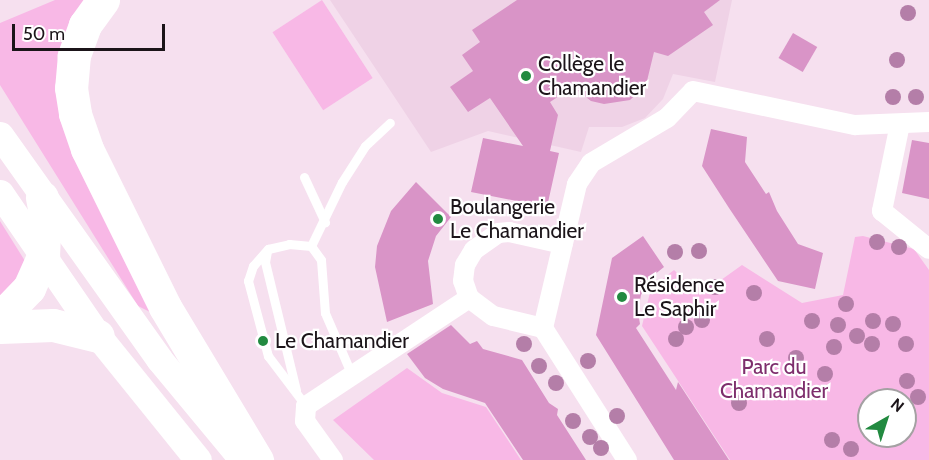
<!DOCTYPE html>
<html>
<head>
<meta charset="utf-8">
<style>
  body { margin:0 }
  #map { position:relative; width:929px; height:460px; overflow:hidden; background:#f6e0ef; font-family:Cabin,sans-serif }
  div>[style] { position:absolute }
  [style*='--x'] { left:calc(var(--x)*1px); top:calc(var(--y)*1px); width:calc(var(--w)*1px); rotate:calc(var(--a)*1deg) }
  .built>* { inset:0; background:#efd2e6 }
  .green>* { inset:0; background:#f8b8e6; transform-origin:0 0 }
  .building>* { inset:0; background:#d994c7; transform-origin:0 0 }
  .service>* { height:9px; margin:-4.5px; padding:0 4.5px; transform-origin:4.5px; border-radius:4.5px; background:#fff }
  .minor>* { height:20px; margin:-10px; padding:0 10px; transform-origin:10px; border-radius:10px; background:#fff }
  .secondary>* { height:27px; margin:-13.5px; padding:0 13.5px; transform-origin:13.5px; border-radius:13.5px; background:#fff }
  .trunk>* { height:33px; margin:-16.5px; padding:0 16.5px; transform-origin:16.5px; border-radius:16.5px; background:#fff }
  .trees>* { width:16px; height:16px; margin:-8px; border-radius:50%; background:#b47ea8 }
  .dots>* { width:16px; height:16px; translate:-50% -50%; box-sizing:border-box; border:3px solid #fff; border-radius:50% }
  span { translate:-50% -50%; white-space:nowrap; text-align:center; line-height:1.15; -webkit-text-stroke:4.5px #fff; paint-order:stroke }
  .poi-label { font-size:21px; color:#1b1419 }
  .left { translate:0 -50%; text-align:left }
  .park-label { font-size:21px; color:#7e2e6d }
  .north { position:absolute; left:857px; top:388px; width:60px; height:60px; box-sizing:border-box; background:#fff; border:2px solid #a4a1a3; border-radius:50%; rotate:39deg; font-size:16px; font-weight:700; line-height:24px; text-align:center; color:#1b1419 }
  .north::after { content:''; display:block; margin:auto; width:21px; height:27px; background:#228a40; clip-path:polygon(50% 0,100% 100%,50% 72%,0 100%) }
  .scale { position:absolute; left:12px; top:24px; width:153px; height:27px; box-sizing:border-box; border:3px solid #1b1419; border-top:0; padding-left:8px; font-size:18px; line-height:21px; white-space:nowrap; color:#1b1419; -webkit-text-stroke:4px #fff; paint-order:stroke }
</style>
</head>
<body>
<div id="map">
  <div class="built">
    <div style="clip-path:polygon(330px 0,732px 0,715px 82px,673px 74px,663px 99px,645px 118px,622px 127px,589px 127px,581px 152px,488px 131px,431px 152px)"></div>
  </div>
  <div class="green">
    <div style="clip-path:polygon(55px 0,87px 0,57px 55px,67px 126px,154px 314px,138px 306px,0 85px,0 23px)"></div>
    <div style="left:322px;top:0;width:93px;height:59px;rotate:57deg"></div>
    <div style="clip-path:polygon(0 221px,25px 261px,13px 286px,0 297px)"></div>
    <div style="clip-path:polygon(evenodd,863px 236px,914px 249px,929px 270px,929px 460px,730px 460px,642px 326px,651px 288px,674px 270px,700px 295px,742px 265px,802px 303px,843px 295px,855px 237px,863px 236px,869px 400px,905px 400px,905px 436px,869px 436px,869px 400px)"></div>
    <div style="clip-path:polygon(407px 368px,442px 393px,486px 407px,521px 460px,374px 460px,333px 420px)"></div>
  </div>
  <div class="building">
    <div style="clip-path:polygon(517px 0,720px 0,704px 12px,713px 25px,668px 56px,654px 52px,646px 85px,630px 100px,604px 104px,591px 101px,573px 87px,550px 102px,558px 115px,550px 151px,559px 153px,547px 207px,471px 192px,483px 138px,523px 146px,490px 98px,468px 112px,450px 87px,473px 71px,462px 55px,480px 42px,472px 30px)"></div>
    <div style="left:793px;top:33px;width:28px;height:29px;rotate:30deg"></div>
    <div style="clip-path:polygon(711px 129px,747px 137px,745px 162px,766px 194px,769px 192px,777px 211px,798px 244px,823px 253px,815px 289px,778px 281px,729px 208px,702px 166px)"></div>
    <div style="clip-path:polygon(912px 140px,929px 143px,929px 199px,902px 193px)"></div>
    <div style="clip-path:polygon(416px 182px,451px 217px,436px 236px,428px 261px,433px 304px,387px 322px,375px 267px,377px 246px,391px 211px)"></div>
    <div style="clip-path:polygon(643px 236px,664px 267px,649px 279px,641px 295px,638px 312px,640px 324px,636px 328px,676px 390px,678px 382px,729px 460px,674px 460px,596px 335px,612px 258px)"></div>
    <div style="clip-path:polygon(451px 325px,470px 344px,477px 341px,483px 349px,522px 360px,549px 403px,558px 409px,557px 415px,586px 460px,523px 460px,485px 403px,443px 389px,425px 378px,407px 354px)"></div>
  </div>
  <div class="service">
    <div style="--x:304;--y:177;--w:50;--a:65"></div>
    <div style="--x:311;--y:246;--w:71;--a:-64.2"></div>
    <div style="--x:342;--y:182;--w:43;--a:-57.4"></div>
    <div style="--x:365;--y:146;--w:34;--a:-43"></div>
    <div style="--x:267;--y:251;--w:11;--a:100"></div>
    <div style="--x:265;--y:262;--w:132;--a:76.4"></div>
    <div style="--x:306;--y:406;--w:63;--a:-127.2"></div>
    <div style="--x:268;--y:356;--w:78;--a:-104.9"></div>
    <div style="--x:248;--y:281;--w:16;--a:-72"></div>
    <div style="--x:253;--y:266;--w:23;--a:-49"></div>
    <div style="--x:268;--y:249;--w:22;--a:-13"></div>
    <div style="--x:289;--y:244;--w:22;--a:5"></div>
    <div style="--x:311;--y:246;--w:17;--a:54"></div>
    <div style="--x:321;--y:260;--w:53;--a:85.7"></div>
    <div style="--x:325;--y:313;--w:65;--a:66.6"></div>
  </div>
  <div class="minor">
    <div style="--x:900;--y:124;--w:89;--a:101.7"></div>
    <div style="--x:882;--y:211;--w:60;--a:39"></div>
    <div style="--x:543;--y:328;--w:51;--a:-166.5"></div>
    <div style="--x:493;--y:316;--w:30;--a:-143"></div>
    <div style="--x:469;--y:298;--w:18;--a:-109"></div>
    <div style="--x:463;--y:281;--w:16;--a:-83"></div>
    <div style="--x:465;--y:265;--w:17;--a:-59"></div>
    <div style="--x:474;--y:250;--w:29;--a:-35"></div>
    <div style="--x:498;--y:233;--w:11;--a:-5"></div>
    <div style="--x:509;--y:232;--w:55;--a:12.5"></div>
    <div style="--x:333;--y:460;--w:48;--a:-125.7"></div>
    <div style="--x:305;--y:421;--w:15;--a:-86"></div>
    <div style="--x:306;--y:406;--w:196;--a:-33.5"></div>
    <div style="--x:627;--y:460;--w:156;--a:-122.5"></div>
    <div style="--x:543;--y:328;--w:148;--a:-76.7"></div>
    <div style="--x:577;--y:184;--w:25;--a:-56"></div>
    <div style="--x:591;--y:163;--w:88;--a:-30.6"></div>
    <div style="--x:667;--y:118;--w:37;--a:-46"></div>
    <div style="--x:693;--y:91;--w:166;--a:11.9"></div>
    <div style="--x:855;--y:125;--w:74;--a:-2.3"></div>
  </div>
  <div class="secondary">
    <div style="--x:0;--y:135;--w:275;--a:54.6"></div>
    <div style="--x:159;--y:359;--w:131;--a:50.3"></div>
    <div style="--x:0;--y:193;--w:173;--a:55.6"></div>
    <div style="--x:98;--y:336;--w:159;--a:51.1"></div>
  </div>
  <div class="trunk">
    <div style="--x:103;--y:0;--w:31;--a:126"></div>
    <div style="--x:85;--y:25;--w:32;--a:110"></div>
    <div style="--x:74;--y:55;--w:33;--a:95"></div>
    <div style="--x:71;--y:88;--w:26;--a:81"></div>
    <div style="--x:75;--y:114;--w:37;--a:71"></div>
    <div style="--x:87;--y:149;--w:176;--a:63.7"></div>
    <div style="--x:165;--y:307;--w:179;--a:59"></div>
    <div style="--x:0;--y:318;--w:42;--a:-46"></div>
    <div style="--x:29;--y:288;--w:35;--a:-66"></div>
    <div style="--x:43;--y:256;--w:43;--a:-87.3"></div>
    <div style="--x:45;--y:213;--w:16;--a:-101"></div>
    <div style="--x:0;--y:327;--w:53;--a:-2.2"></div>
    <div style="--x:53;--y:325;--w:46;--a:13.7"></div>
  </div>
  <div class="trees">
    <div style="left:908px;top:13px"></div>
    <div style="left:897px;top:60px"></div>
    <div style="left:893px;top:97px"></div>
    <div style="left:916px;top:97px"></div>
    <div style="left:877px;top:242px"></div>
    <div style="left:899px;top:247px"></div>
    <div style="left:699px;top:251px"></div>
    <div style="left:675px;top:252px"></div>
    <div style="left:715px;top:287px"></div>
    <div style="left:754px;top:293px"></div>
    <div style="left:846px;top:304px"></div>
    <div style="left:702px;top:320px"></div>
    <div style="left:812px;top:321px"></div>
    <div style="left:873px;top:321px"></div>
    <div style="left:893px;top:324px"></div>
    <div style="left:838px;top:325px"></div>
    <div style="left:686px;top:327px"></div>
    <div style="left:857px;top:336px"></div>
    <div style="left:676px;top:339px"></div>
    <div style="left:767px;top:339px"></div>
    <div style="left:524px;top:344px"></div>
    <div style="left:872px;top:344px"></div>
    <div style="left:906px;top:344px"></div>
    <div style="left:834px;top:347px"></div>
    <div style="left:796px;top:358px"></div>
    <div style="left:588px;top:361px"></div>
    <div style="left:539px;top:366px"></div>
    <div style="left:825px;top:374px"></div>
    <div style="left:907px;top:381px"></div>
    <div style="left:556px;top:383px"></div>
    <div style="left:918px;top:397px"></div>
    <div style="left:739px;top:403px"></div>
    <div style="left:617px;top:416px"></div>
    <div style="left:573px;top:421px"></div>
    <div style="left:590px;top:437px"></div>
    <div style="left:832px;top:440px"></div>
    <div style="left:601px;top:448px"></div>
    <div style="left:851px;top:449px"></div>
  </div>
  <div class="dots">
    <div style="left:526px;top:76px;background:#228a40"></div>
    <div style="left:438px;top:219px;background:#228a40"></div>
    <div style="left:622px;top:297px;background:#228a40"></div>
    <div style="left:263px;top:341px;background:#228a40"></div>
  </div>
  <div class="poi-label">
    <span class="left" style="left:538px;top:76px">Collège le<br>Chamandier</span>
    <span class="left" style="left:450px;top:219px">Boulangerie<br>Le Chamandier</span>
    <span class="left" style="left:634px;top:297px">Résidence<br>Le Saphir</span>
    <span class="left" style="left:275px;top:341px">Le Chamandier</span>
  </div>
  <div class="park-label">
    <span style="left:774px;top:379px">Parc du<br>Chamandier</span>
  </div>
  <div class="north">N</div>
  <div class="scale">50 m</div>
</div>
</body>
</html>
